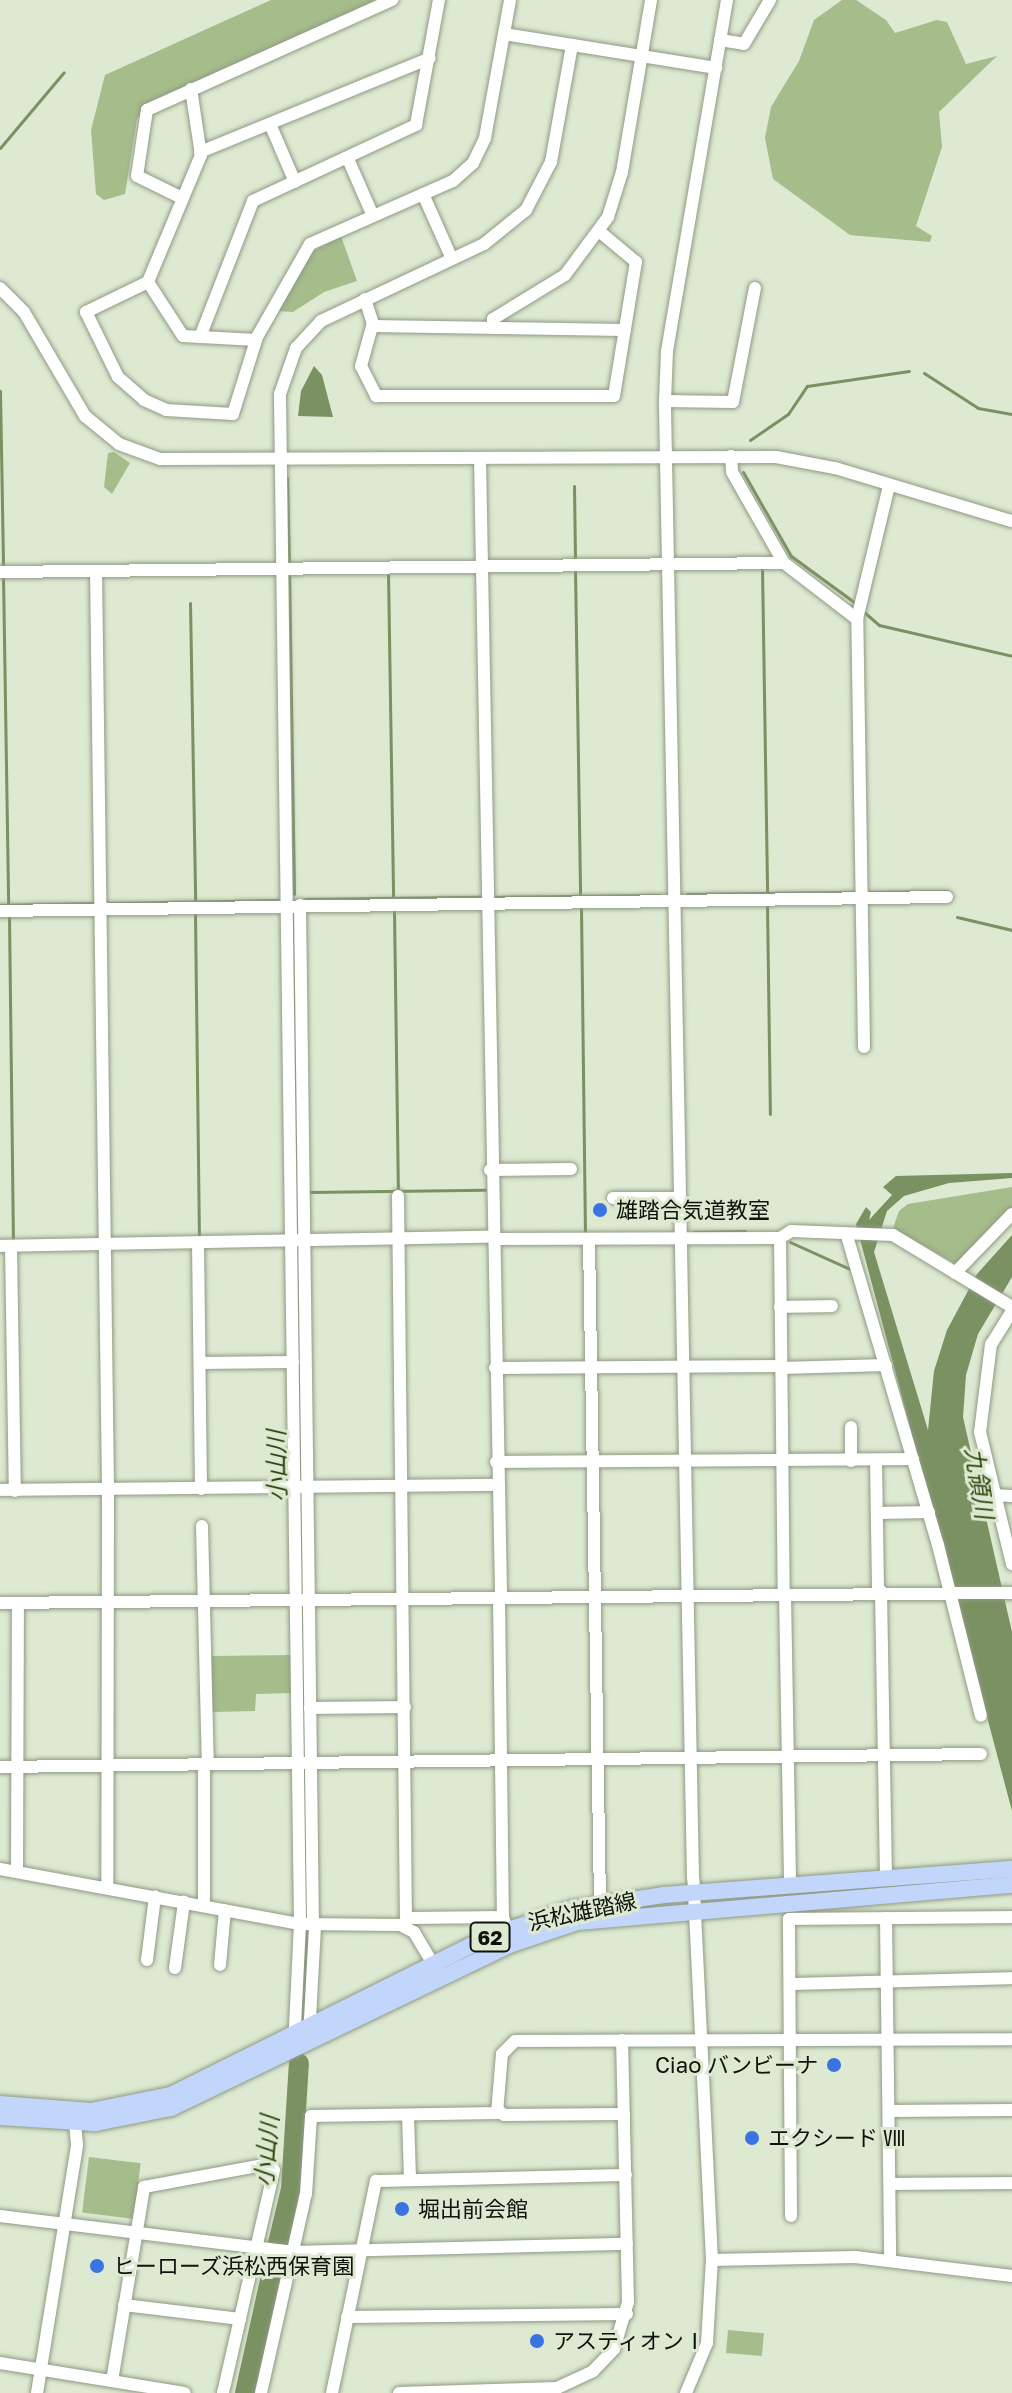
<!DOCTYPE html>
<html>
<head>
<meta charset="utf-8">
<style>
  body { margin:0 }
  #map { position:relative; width:1012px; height:2393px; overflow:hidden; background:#dde9d1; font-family:"Golos Text","Noto Sans JP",sans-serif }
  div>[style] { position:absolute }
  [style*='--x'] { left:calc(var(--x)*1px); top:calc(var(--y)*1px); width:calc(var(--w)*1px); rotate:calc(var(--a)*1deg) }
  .green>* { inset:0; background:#a5bc8b; transform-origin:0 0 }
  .water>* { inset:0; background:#7a9161 }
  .stream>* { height:3px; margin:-1.5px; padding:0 1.5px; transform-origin:1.5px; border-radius:1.5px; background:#7a9161 }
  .river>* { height:20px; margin:-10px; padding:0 10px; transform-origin:10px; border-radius:10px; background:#7a9161 }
  .roads { filter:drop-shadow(0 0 2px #8f9a84) drop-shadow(0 0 2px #8f9a84) }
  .minor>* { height:12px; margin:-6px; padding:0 6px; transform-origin:6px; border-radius:6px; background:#fff }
  .major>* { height:16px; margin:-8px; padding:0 8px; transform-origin:8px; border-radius:8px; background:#c2d6fb }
  .dots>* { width:22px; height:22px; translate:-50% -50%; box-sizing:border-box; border:4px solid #dde9d1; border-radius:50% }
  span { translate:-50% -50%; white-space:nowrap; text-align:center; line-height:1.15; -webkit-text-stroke:6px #dde9d1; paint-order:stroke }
  .shield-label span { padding:2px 6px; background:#dde9d1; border:2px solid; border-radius:6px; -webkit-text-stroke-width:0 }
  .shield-label { font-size:20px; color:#0f130b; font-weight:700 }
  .poi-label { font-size:22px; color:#0f130b }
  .left { translate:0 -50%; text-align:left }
  .right { translate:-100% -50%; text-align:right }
  .street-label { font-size:22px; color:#0f130b }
  .water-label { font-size:24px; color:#30450f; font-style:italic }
</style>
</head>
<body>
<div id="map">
  <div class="green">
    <div style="clip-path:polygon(271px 0,380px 0,149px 102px,137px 119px,125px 194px,104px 200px,96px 194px,91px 130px,105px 75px)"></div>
    <div style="clip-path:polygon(842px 0,856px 0,886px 20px,895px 33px,937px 20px,947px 22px,966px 64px,997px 56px,939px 112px,942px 147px,916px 226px,932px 236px,930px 242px,850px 235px,773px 179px,765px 138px,771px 107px,799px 61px,814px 20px)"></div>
    <div style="clip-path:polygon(341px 236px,357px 281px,324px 292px,293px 312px,277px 311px,310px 253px)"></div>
    <div style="clip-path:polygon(114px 452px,130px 463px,112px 494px,104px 487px,108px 453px)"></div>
    <div style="clip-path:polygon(1012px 1187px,1012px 1209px,956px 1264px,893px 1228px,899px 1211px,908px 1204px)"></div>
    <div style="clip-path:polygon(293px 1655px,293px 1693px,256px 1694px,255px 1711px,211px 1712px,211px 1656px)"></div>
    <div style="left:89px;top:2157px;width:52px;height:56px;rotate:7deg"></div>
    <div style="left:728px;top:2330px;width:36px;height:23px;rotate:5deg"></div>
  </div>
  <div class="water">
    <div style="clip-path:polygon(314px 366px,322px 375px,333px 417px,298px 416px,301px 391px)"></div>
    <div style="clip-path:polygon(1012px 1173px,1012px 1178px,949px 1183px,904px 1196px,887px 1211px,874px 1252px,928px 1430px,934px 1371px,947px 1330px,977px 1274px,1012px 1235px,1012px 1277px,978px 1334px,966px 1375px,963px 1417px,1012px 1632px,1012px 1811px,856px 1224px,866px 1207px,871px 1212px,869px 1220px,892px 1195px,883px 1187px,896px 1176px)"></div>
  </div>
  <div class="stream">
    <div style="--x:0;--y:148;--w:99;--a:-49.9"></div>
    <div style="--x:924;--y:373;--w:64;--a:32.9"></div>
    <div style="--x:978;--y:408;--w:35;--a:10"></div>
    <div style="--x:0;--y:391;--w:176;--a:89"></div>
    <div style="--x:750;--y:440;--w:46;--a:-34.4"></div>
    <div style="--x:788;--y:414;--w:34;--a:-56"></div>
    <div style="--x:807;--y:386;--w:103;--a:-8.4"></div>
    <div style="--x:743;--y:472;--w:97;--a:60.3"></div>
    <div style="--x:791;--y:556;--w:78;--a:36.1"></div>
    <div style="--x:287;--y:478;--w:88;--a:88.7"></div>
    <div style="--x:574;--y:486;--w:76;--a:89.2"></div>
    <div style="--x:762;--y:567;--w:326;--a:89.1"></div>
    <div style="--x:575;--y:569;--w:327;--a:89.1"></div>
    <div style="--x:388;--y:572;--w:326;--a:89.1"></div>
    <div style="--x:289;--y:574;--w:320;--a:89.1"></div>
    <div style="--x:3;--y:575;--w:330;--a:89.1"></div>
    <div style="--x:190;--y:603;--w:298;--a:89"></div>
    <div style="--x:864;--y:612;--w:20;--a:41"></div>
    <div style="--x:879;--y:625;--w:137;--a:13.1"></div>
    <div style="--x:870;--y:892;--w:77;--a:-0.7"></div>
    <div style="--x:687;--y:894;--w:166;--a:-0.7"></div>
    <div style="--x:492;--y:897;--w:167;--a:-0.7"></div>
    <div style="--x:305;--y:899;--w:176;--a:-0.7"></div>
    <div style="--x:109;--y:903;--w:171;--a:-1"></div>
    <div style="--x:0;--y:905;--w:93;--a:-1.2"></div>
    <div style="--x:767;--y:905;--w:209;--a:89.2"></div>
    <div style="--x:581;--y:908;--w:325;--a:89.3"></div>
    <div style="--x:394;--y:911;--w:280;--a:89.2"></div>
    <div style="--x:195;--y:914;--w:324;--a:89.3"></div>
    <div style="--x:9;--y:917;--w:324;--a:89.3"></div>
    <div style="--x:957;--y:917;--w:57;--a:13.3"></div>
    <div style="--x:309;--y:1192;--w:176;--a:-0.7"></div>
    <div style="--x:693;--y:1232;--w:52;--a:-1.1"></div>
    <div style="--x:790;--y:1242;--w:66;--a:24.2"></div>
  </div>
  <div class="river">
    <div style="--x:300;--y:1383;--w:124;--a:89.1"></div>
    <div style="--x:302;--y:1543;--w:224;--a:89.2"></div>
    <div style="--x:301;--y:2020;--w:117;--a:-87.1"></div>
    <div style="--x:278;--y:2243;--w:56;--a:-76.5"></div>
    <div style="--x:291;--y:2189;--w:126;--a:-86.4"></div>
    <div style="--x:245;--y:2393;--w:138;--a:-77.5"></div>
  </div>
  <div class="roads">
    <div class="minor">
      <div style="--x:504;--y:34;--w:215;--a:9.1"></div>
      <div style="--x:720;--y:40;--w:24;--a:9"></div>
      <div style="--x:744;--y:44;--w:51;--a:-59.4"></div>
      <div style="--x:191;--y:89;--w:67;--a:81.4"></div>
      <div style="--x:201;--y:155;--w:138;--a:112.7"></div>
      <div style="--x:148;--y:282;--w:64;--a:57.1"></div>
      <div style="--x:183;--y:336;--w:73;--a:3.1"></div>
      <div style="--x:270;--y:124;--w:63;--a:66.7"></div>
      <div style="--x:200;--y:152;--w:248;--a:-22.2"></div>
      <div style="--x:348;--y:159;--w:62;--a:66.3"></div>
      <div style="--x:423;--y:194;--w:71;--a:66"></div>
      <div style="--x:182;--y:198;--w:50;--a:-153.9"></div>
      <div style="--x:137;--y:176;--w:67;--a:-81.4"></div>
      <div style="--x:147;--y:110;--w:269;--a:-24.2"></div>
      <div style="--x:148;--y:282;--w:69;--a:154.2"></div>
      <div style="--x:86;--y:312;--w:72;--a:63.8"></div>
      <div style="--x:118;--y:377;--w:35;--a:41"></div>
      <div style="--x:144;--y:400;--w:24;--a:24"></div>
      <div style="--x:166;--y:410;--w:67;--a:3.4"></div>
      <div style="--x:233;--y:414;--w:81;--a:-72.7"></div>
      <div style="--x:257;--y:337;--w:107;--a:-60.3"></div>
      <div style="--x:310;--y:244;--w:156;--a:-23.8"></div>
      <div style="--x:453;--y:181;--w:27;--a:-42"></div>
      <div style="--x:473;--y:163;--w:28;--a:-64"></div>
      <div style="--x:485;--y:138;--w:140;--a:-79.7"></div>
      <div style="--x:0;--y:288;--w:34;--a:45"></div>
      <div style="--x:24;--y:312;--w:121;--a:59.6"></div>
      <div style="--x:85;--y:416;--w:44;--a:39.5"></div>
      <div style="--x:119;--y:444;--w:44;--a:20.1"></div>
      <div style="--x:160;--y:459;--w:616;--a:-0.19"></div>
      <div style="--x:776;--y:457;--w:60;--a:10.6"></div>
      <div style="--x:835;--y:468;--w:185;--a:16.7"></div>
      <div style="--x:365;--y:299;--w:25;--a:72"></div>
      <div style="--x:373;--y:323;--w:45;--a:105.6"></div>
      <div style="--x:361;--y:366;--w:34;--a:63"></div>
      <div style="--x:376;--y:396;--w:238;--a:0"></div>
      <div style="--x:614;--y:396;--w:136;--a:-80.7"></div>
      <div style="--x:636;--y:262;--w:47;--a:-140.2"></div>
      <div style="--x:372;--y:326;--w:253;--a:0.9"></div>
      <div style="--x:493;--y:328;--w:9;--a:-90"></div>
      <div style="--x:493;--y:319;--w:84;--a:-31.4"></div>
      <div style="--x:565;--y:275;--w:72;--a:-53.4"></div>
      <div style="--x:608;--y:217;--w:47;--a:-72.7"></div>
      <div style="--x:622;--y:172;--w:174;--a:-80.4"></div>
      <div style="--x:200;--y:337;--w:146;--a:-68.7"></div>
      <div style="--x:253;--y:201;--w:180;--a:-25"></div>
      <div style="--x:416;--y:125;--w:127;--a:-79.6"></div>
      <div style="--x:665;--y:401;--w:68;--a:0.8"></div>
      <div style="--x:733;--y:402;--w:116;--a:-79.1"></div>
      <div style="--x:731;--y:456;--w:16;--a:86"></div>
      <div style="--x:732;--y:472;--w:105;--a:60.3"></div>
      <div style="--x:784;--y:563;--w:92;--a:37.5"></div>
      <div style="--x:480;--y:458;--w:1140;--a:88.94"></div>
      <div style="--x:96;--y:571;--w:919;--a:89.25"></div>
      <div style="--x:108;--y:1490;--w:398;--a:90.1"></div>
      <div style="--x:0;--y:572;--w:784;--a:-0.66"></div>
      <div style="--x:300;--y:905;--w:1021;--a:89.27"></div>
      <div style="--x:0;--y:911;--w:947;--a:-0.85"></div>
      <div style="--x:864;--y:1047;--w:428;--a:-90.9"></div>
      <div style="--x:857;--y:619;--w:137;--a:-76.5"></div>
      <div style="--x:490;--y:1170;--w:81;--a:-0.7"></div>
      <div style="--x:398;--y:1196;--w:730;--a:89.37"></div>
      <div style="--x:613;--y:1198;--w:65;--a:0"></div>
      <div style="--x:847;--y:1236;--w:322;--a:73.6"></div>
      <div style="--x:938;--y:1545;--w:176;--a:75.9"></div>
      <div style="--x:780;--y:1238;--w:356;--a:89.4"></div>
      <div style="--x:494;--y:1239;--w:286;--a:-0.2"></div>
      <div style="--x:780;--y:1238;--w:13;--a:-32"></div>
      <div style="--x:791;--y:1231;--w:102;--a:2.2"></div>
      <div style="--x:893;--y:1235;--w:139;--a:31.2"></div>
      <div style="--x:589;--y:1239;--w:664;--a:89.05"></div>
      <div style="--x:198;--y:1243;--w:246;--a:89.3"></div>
      <div style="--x:0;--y:1246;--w:491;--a:-1.1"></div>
      <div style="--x:11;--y:1246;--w:245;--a:89.1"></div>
      <div style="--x:955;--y:1273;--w:82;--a:-46"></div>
      <div style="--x:780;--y:1307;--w:52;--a:-1.1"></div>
      <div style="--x:1012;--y:1311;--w:39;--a:122"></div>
      <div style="--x:991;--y:1344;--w:89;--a:97.1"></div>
      <div style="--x:980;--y:1432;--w:136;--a:76.4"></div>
      <div style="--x:200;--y:1363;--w:93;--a:-0.6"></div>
      <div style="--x:495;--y:1368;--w:286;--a:-0.4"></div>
      <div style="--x:781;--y:1368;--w:105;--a:-1.6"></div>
      <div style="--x:851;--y:1427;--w:34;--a:90"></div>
      <div style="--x:876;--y:1461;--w:130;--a:89.1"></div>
      <div style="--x:496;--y:1462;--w:417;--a:-0.4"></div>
      <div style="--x:0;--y:1490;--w:497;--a:-0.6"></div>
      <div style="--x:993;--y:1495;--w:19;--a:3"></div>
      <div style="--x:877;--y:1513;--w:52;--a:-1.1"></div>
      <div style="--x:202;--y:1526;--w:238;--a:88.6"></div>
      <div style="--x:881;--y:1591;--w:284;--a:89"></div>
      <div style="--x:785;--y:1594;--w:290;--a:89"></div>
      <div style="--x:499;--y:1597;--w:320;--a:89.3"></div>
      <div style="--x:503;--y:1917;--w:13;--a:72"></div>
      <div style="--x:0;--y:1603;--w:1012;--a:-0.57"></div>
      <div style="--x:310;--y:1708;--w:95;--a:-0.6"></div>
      <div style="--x:204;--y:1764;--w:142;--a:90"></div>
      <div style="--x:0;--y:1767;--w:981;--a:-0.76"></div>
      <div style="--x:0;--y:1869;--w:305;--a:10.4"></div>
      <div style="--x:300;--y:1924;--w:100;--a:0.6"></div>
      <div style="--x:400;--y:1925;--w:16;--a:27"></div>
      <div style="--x:414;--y:1932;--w:43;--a:59.3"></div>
      <div style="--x:17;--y:1872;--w:269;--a:-89.8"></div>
      <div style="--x:408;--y:1918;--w:95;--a:-0.6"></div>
      <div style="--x:886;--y:1918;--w:341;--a:89.3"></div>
      <div style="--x:147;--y:1960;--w:64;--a:-82.8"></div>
      <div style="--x:220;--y:1965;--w:55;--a:-84.8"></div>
      <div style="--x:175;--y:1968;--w:67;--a:-82.2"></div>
      <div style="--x:790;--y:1984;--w:222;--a:-1.5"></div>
      <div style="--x:314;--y:2027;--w:9;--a:-117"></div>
      <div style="--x:310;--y:2019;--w:93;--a:-86.9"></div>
      <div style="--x:299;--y:2035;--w:10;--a:-114"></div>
      <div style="--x:295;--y:2026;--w:102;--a:-87.2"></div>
      <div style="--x:300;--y:1924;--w:1530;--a:-90.75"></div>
      <div style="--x:280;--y:394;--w:49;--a:-70.8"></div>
      <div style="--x:296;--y:348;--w:37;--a:-47"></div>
      <div style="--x:321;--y:321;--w:180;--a:-25.3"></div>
      <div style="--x:484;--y:244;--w:54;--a:-39"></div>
      <div style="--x:526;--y:210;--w:54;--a:-62.5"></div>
      <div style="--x:551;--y:162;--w:119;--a:-79.8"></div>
      <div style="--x:499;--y:2111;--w:6;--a:39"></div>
      <div style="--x:504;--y:2115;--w:120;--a:-0.5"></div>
      <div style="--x:889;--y:2111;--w:123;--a:-0.5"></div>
      <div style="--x:408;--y:2115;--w:65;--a:88.2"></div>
      <div style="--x:890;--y:2184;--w:122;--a:-0.5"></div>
      <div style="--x:0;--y:2216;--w:294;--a:7"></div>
      <div style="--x:292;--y:2252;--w:335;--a:-1.4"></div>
      <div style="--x:791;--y:2216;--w:297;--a:-90.4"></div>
      <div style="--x:789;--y:1919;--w:223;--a:-0.5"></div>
      <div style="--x:712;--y:2260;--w:143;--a:-1.2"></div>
      <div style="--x:855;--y:2257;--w:158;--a:6.9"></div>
      <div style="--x:124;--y:2305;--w:117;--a:6.9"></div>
      <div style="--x:347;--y:2317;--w:280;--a:-0.6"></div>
      <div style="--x:0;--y:2363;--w:187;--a:9.2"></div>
      <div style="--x:112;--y:2381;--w:197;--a:-80.6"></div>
      <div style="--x:144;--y:2187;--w:126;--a:-10.5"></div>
      <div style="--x:268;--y:2164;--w:8;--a:45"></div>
      <div style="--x:274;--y:2170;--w:229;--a:102.9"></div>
      <div style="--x:37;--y:2393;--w:251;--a:-80.8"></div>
      <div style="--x:77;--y:2145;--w:21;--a:-95"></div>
      <div style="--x:261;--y:2393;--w:204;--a:-77.3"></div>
      <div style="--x:306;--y:2194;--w:78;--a:-86.3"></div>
      <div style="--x:311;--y:2116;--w:186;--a:-0.9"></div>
      <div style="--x:497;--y:2113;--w:59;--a:-85.2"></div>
      <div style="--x:502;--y:2054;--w:18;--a:-45"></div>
      <div style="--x:515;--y:2041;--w:497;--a:-0.2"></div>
      <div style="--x:332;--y:2393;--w:217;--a:-78.3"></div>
      <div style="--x:376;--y:2181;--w:250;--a:-1.4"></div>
      <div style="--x:399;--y:2393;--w:158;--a:-1.8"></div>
      <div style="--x:557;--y:2388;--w:40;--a:-25"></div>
      <div style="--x:593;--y:2371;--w:30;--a:-46"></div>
      <div style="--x:614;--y:2349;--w:49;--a:-73.4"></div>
      <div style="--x:628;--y:2302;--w:262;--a:-91.3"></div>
      <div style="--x:686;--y:2393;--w:54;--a:-67.2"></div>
      <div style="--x:707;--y:2343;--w:83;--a:-86.6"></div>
      <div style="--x:712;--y:2260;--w:382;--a:-92.8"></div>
      <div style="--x:693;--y:1878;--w:1477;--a:-91.09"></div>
      <div style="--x:665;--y:401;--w:50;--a:-87.7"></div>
      <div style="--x:667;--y:351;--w:356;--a:-80.3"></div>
    </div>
    <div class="major">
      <div style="--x:0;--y:2104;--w:91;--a:4.4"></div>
      <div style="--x:91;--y:2111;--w:82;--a:-11.3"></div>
      <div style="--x:171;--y:2095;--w:356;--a:-26.5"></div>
      <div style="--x:490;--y:1936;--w:85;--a:-18.4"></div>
      <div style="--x:571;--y:1909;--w:95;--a:-8.5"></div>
      <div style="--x:665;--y:1895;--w:348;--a:-4.3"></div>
      <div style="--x:0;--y:2117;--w:95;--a:3.6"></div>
      <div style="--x:95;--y:2123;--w:77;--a:-11.2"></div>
      <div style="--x:171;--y:2108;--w:375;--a:-25.7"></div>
      <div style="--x:509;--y:1945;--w:72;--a:-18.7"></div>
      <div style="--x:577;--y:1922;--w:437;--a:-4.9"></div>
    </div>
  </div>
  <div class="dots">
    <div style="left:600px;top:1210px;background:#3a73e2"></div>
    <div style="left:834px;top:2065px;background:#3a73e2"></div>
    <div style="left:752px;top:2138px;background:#3a73e2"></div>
    <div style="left:402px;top:2209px;background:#3a73e2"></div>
    <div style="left:97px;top:2266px;background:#3a73e2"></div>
    <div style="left:537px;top:2341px;background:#3a73e2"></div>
  </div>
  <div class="shield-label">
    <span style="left:490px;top:1937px">62</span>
  </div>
  <div class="poi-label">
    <span class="left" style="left:616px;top:1210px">雄踏合気道教室</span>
    <span class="right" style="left:818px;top:2065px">Ciao バンビーナ</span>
    <span class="left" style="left:768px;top:2138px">エクシード Ⅷ</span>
    <span class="left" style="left:418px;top:2209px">堀出前会館</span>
    <span class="left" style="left:113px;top:2266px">ヒーローズ浜松西保育園</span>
    <span class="left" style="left:553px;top:2341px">アスティオンⅠ</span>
  </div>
  <div class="street-label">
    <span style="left:582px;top:1911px;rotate:-12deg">浜松雄踏線</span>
  </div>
  <div class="water-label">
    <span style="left:276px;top:1466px;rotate:-91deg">小山川</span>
    <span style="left:980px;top:1483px;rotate:81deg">九領川</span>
    <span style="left:266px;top:2151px;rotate:-85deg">小山川</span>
  </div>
</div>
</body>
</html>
